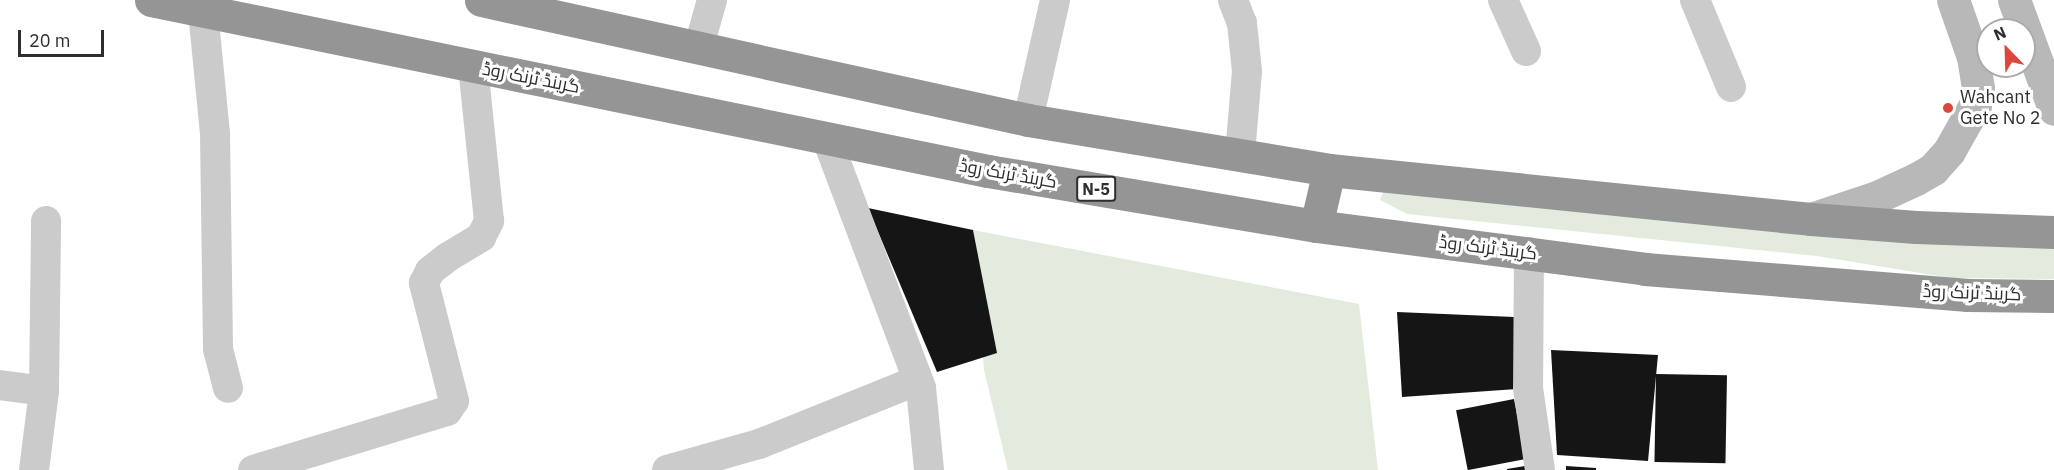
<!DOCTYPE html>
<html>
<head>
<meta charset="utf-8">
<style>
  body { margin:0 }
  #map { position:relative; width:2054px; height:470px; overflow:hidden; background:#fff; font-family:"IBM Plex Sans",Cairo,sans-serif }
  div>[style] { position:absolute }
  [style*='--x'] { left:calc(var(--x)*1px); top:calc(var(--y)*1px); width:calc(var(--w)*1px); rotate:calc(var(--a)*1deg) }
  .green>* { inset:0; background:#e2ebdd }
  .building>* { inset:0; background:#151515; transform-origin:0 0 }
  .street>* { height:30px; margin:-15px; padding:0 15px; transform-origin:15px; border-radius:15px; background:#cbcbcb }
  .secondary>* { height:33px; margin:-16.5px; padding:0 16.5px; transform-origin:16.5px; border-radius:16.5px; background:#b8b8b8 }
  .highway>* { height:33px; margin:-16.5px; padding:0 16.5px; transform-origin:16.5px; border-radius:16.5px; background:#959595 }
  .dots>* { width:16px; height:16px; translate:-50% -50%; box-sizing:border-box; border:3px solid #fff; border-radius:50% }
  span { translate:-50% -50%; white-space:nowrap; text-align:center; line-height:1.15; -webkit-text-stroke:6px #fff; paint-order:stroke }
  .shield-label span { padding:2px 4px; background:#fff; border:2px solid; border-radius:4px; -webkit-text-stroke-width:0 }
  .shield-label { font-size:16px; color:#2e2e2e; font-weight:700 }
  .street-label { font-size:18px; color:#2e2e2e }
  .poi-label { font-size:18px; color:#2e2e2e }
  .left { translate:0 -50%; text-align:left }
  .north { position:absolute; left:1976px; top:18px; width:60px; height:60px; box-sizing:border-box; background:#fff; border:2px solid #ababab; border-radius:50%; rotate:337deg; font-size:16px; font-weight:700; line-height:24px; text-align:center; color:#2e2e2e }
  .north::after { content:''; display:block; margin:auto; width:21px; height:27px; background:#dd4739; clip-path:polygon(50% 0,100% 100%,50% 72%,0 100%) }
  .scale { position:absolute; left:18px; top:30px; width:86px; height:27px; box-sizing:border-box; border:3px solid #2e2e2e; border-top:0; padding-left:8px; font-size:18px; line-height:21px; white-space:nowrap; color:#2e2e2e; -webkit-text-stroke:4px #fff; paint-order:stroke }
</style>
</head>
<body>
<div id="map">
  <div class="green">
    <div style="clip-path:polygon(1385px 187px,2054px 244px,2054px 279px,1951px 278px,1817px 256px,1407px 214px,1380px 200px)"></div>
    <div style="clip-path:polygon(973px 230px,1359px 304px,1378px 470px,1008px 470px,984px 370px)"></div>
  </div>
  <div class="building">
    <div style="clip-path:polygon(868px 208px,973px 230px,997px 353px,937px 372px)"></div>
    <div style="clip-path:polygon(1397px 312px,1514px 317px,1517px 389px,1402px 397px)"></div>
    <div style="clip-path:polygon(1551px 350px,1658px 355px,1648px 461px,1557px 455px)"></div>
    <div style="left:1656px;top:374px;width:71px;height:88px;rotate:1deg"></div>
    <div style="left:1514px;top:399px;width:61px;height:59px;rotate:79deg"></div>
    <div style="clip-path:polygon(1525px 466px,1526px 470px,1507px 470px,1507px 469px)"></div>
    <div style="clip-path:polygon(1566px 466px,1596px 468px,1596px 470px,1566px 470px)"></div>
  </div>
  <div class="street">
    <div style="--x:1233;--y:0;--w:25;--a:69"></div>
    <div style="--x:1242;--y:23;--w:48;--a:84.1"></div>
    <div style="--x:1247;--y:71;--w:84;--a:94.8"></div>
    <div style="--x:1503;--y:0;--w:56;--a:65.7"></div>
    <div style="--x:1695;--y:0;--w:94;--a:67.5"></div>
    <div style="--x:203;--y:11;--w:123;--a:84.4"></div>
    <div style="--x:215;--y:133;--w:216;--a:89.2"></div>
    <div style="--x:218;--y:349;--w:40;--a:75.6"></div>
    <div style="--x:699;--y:46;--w:48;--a:-74.2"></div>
    <div style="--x:1028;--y:120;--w:123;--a:-77.3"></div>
    <div style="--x:827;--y:139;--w:266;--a:69.3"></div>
    <div style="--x:921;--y:388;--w:82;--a:84.4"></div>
    <div style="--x:1529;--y:252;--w:136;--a:90.4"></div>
    <div style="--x:1528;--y:388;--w:83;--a:81.7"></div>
    <div style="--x:0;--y:385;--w:44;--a:7.8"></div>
    <div style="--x:44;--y:391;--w:80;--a:97.2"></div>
    <div style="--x:44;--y:391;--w:170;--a:-89.3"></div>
    <div style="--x:253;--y:470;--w:203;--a:-16.9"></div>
    <div style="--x:447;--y:411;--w:12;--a:-55"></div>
    <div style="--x:454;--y:401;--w:122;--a:-104.3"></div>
    <div style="--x:424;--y:283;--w:13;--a:-63"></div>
    <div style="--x:430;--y:271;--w:23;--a:-38"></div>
    <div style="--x:448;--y:257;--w:39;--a:-31"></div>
    <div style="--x:481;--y:237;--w:18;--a:-63"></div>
    <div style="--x:489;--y:221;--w:155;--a:-95.9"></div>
    <div style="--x:667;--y:470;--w:96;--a:-15.8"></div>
    <div style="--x:759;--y:444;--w:171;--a:-21.9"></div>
  </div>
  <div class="secondary">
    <div style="--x:2014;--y:0;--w:116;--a:69.8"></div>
    <div style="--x:1811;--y:219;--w:70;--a:-18.4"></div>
    <div style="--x:1877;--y:197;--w:43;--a:-24.8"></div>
    <div style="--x:1916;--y:179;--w:20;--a:-30"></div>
    <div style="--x:1933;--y:169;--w:24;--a:-48"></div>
    <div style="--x:1949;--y:151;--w:53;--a:-60.5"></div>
    <div style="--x:1975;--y:105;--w:17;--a:-80"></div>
    <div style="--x:1978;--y:88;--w:31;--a:-99"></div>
    <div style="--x:1973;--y:57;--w:60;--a:-109.3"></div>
  </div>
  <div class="highway">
    <div style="--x:151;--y:0;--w:854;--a:11.55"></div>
    <div style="--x:988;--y:171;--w:333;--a:9.5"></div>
    <div style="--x:1316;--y:226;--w:332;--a:7.4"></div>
    <div style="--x:1645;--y:269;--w:324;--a:4.6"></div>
    <div style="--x:1968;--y:295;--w:86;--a:0.7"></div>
    <div style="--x:481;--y:0;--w:560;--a:12.37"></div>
    <div style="--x:1028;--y:120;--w:305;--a:9.4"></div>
    <div style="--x:1329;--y:170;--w:484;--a:5.8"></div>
    <div style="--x:1811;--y:219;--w:105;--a:4.4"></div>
    <div style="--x:1916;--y:227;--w:138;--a:2.1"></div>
    <div style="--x:1316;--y:226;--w:57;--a:-76.9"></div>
  </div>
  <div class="dots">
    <div style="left:1948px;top:108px;background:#dd4739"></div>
  </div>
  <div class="shield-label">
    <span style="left:1096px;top:189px">N-5</span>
  </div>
  <div class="street-label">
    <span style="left:531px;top:78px;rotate:11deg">گرینڈ ٹرنک روڈ</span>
    <span style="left:1008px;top:174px;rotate:10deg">گرینڈ ٹرنک روڈ</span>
    <span style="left:1488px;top:248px;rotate:7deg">گرینڈ ٹرنک روڈ</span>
    <span style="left:1972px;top:293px;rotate:2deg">گرینڈ ٹرنک روڈ</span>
  </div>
  <div class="poi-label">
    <span class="left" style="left:1960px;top:108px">Wahcant<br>Gete No 2</span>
  </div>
  <div class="north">N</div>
  <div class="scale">20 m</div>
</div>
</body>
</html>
